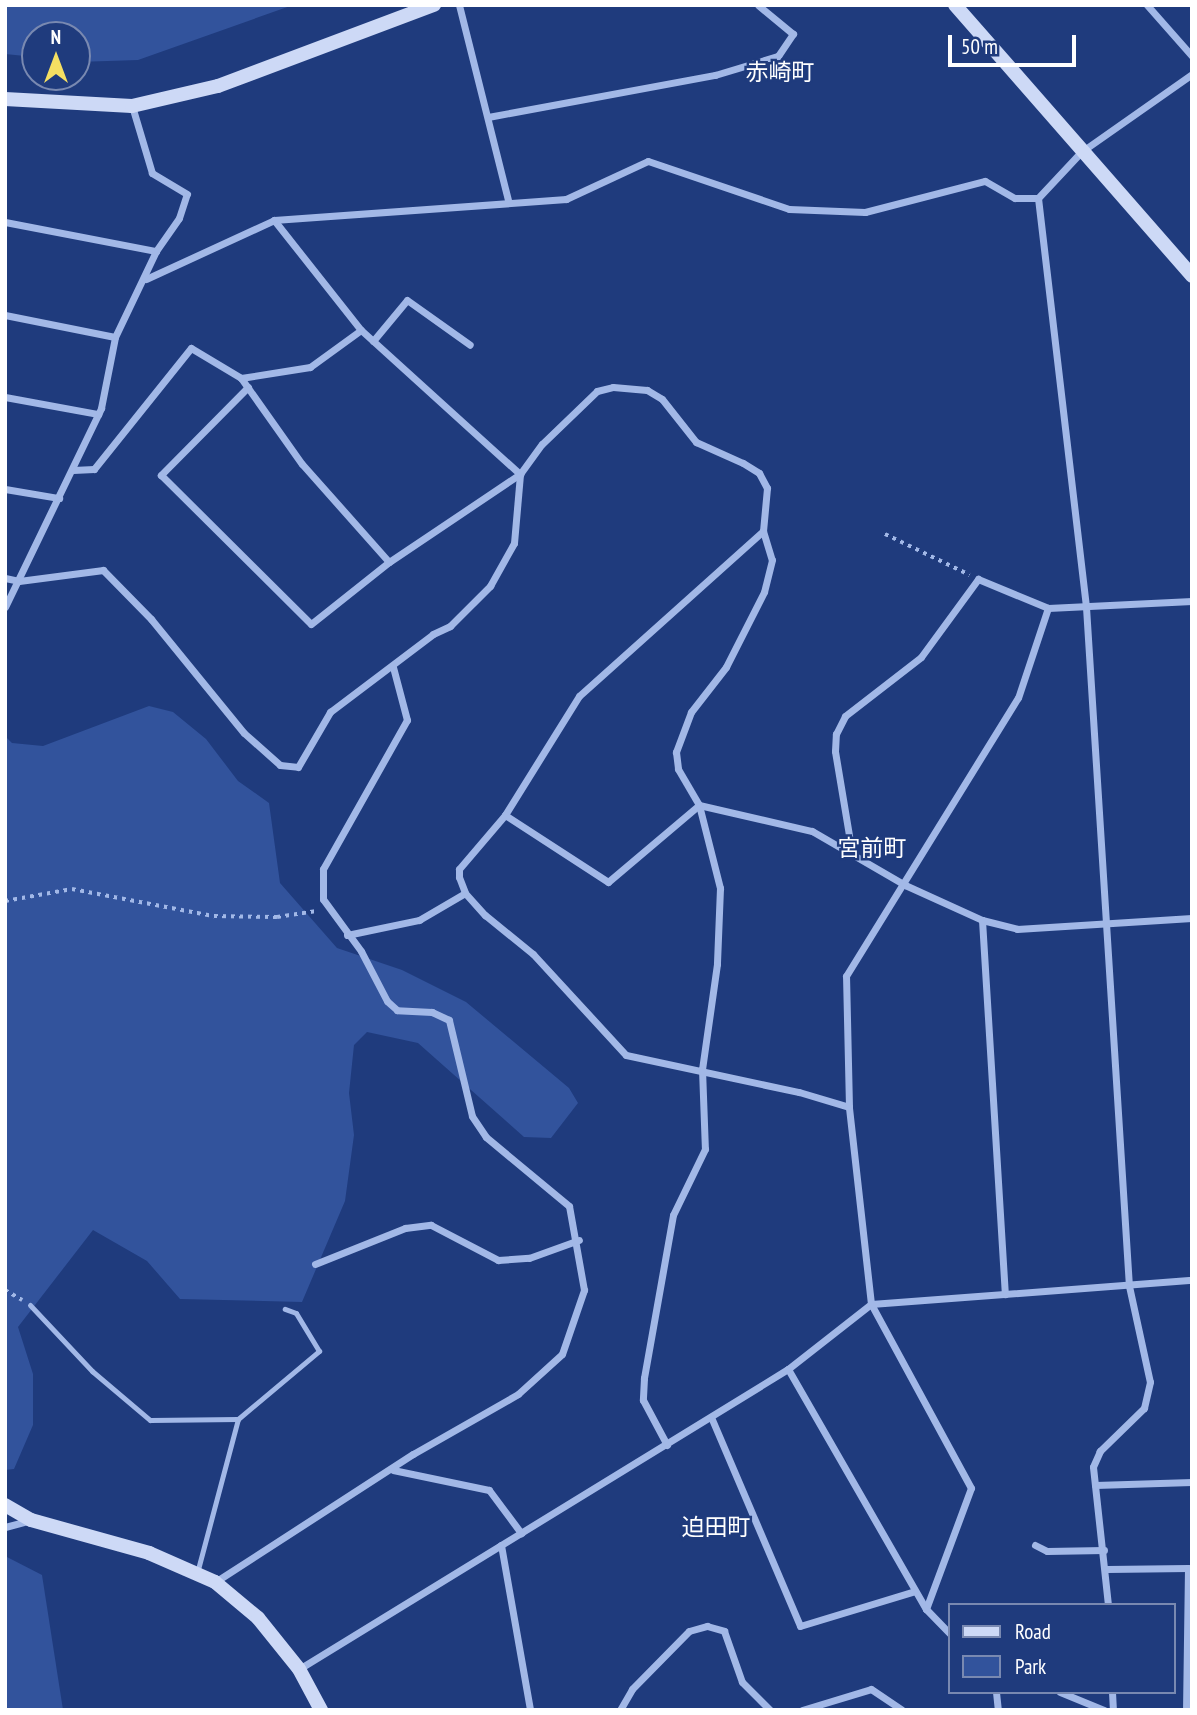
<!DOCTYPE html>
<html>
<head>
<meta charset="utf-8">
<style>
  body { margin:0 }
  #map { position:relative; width:1197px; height:1715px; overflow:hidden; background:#1f3b7d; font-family:"PT Sans Narrow","Noto Sans JP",sans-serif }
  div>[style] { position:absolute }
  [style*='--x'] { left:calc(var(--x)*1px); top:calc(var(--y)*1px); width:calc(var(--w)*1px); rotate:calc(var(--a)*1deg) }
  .green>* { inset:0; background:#32539c }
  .path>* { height:3.5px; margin-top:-1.75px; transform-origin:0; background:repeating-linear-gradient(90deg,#a2b8e7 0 3.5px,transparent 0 8.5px) }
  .lane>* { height:5px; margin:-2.5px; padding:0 2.5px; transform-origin:2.5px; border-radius:2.5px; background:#a2b8e7 }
  .street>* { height:7px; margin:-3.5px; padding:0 3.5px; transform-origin:3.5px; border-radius:3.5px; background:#a2b8e7 }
  .secondary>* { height:14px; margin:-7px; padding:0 7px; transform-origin:7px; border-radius:7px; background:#cdd9f6 }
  span { translate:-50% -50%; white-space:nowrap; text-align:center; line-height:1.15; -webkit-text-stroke:5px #1f3b7d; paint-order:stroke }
  .quarter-label { font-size:23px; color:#fff }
  .frame { position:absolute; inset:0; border:7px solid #fff; pointer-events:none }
  .legend { position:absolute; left:948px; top:1603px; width:228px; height:91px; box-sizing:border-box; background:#1f3b7d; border:2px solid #7989b1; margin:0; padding:9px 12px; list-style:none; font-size:21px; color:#fff }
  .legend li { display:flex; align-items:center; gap:14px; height:35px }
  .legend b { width:35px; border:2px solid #7989b1 }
  .north { position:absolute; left:21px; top:21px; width:70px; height:70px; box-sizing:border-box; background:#1f3b7d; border:2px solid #7989b1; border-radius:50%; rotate:0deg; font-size:19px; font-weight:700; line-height:28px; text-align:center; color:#fff }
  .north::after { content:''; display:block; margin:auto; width:24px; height:32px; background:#f5df62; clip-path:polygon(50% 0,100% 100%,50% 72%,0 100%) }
  .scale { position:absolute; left:948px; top:35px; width:128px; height:32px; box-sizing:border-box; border:4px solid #fff; border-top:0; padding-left:9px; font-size:21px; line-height:24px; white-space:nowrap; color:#fff; -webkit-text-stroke:5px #1f3b7d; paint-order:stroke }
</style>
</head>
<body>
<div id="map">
  <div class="green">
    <div style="clip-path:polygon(5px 5px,293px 5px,138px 60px,77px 62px,77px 35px,35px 35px,35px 57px,5px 54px)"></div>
    <div style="clip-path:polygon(149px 706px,173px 712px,206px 739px,238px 781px,269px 803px,280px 883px,337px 948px,402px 970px,466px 1002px,569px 1088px,578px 1103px,551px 1138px,524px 1137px,418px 1043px,367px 1032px,354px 1045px,349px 1093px,354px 1135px,345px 1201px,302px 1302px,180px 1299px,147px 1261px,93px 1230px,18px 1327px,33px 1374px,33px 1425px,14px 1469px,5px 1470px,5px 736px,12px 743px,43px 746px)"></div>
    <div style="clip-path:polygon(5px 1556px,42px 1575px,63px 1710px,5px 1710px)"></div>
  </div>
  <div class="path">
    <div style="--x:885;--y:534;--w:94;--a:25.8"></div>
    <div style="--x:5;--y:901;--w:68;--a:-10.2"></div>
    <div style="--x:72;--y:889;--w:145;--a:10.8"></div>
    <div style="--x:214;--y:916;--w:63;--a:0.9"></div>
    <div style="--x:277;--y:917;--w:40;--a:-8.5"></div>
    <div style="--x:5;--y:1290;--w:20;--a:30"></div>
  </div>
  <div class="lane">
    <div style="--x:30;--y:1305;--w:91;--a:46.8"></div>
    <div style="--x:92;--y:1371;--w:76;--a:40.2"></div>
    <div style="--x:150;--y:1420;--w:88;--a:-0.7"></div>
    <div style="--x:197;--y:1573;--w:159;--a:-75.1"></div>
    <div style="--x:238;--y:1419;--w:106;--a:-40"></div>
    <div style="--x:319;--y:1351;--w:44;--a:-121.2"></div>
    <div style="--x:296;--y:1313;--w:12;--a:-160"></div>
  </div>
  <div class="street">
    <div style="--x:459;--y:5;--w:201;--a:75.9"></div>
    <div style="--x:1147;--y:5;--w:68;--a:48.6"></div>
    <div style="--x:488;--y:117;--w:231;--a:-10.5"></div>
    <div style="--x:715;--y:75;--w:66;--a:-16.8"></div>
    <div style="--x:778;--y:56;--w:27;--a:-56"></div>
    <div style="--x:793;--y:34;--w:45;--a:-140.4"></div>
    <div style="--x:1038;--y:198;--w:412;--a:83.3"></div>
    <div style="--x:1086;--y:607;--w:680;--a:86.38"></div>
    <div style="--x:1129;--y:1286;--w:98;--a:77.7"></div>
    <div style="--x:1150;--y:1382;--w:27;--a:103"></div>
    <div style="--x:1144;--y:1408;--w:62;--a:135.7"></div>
    <div style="--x:1100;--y:1451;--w:17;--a:114"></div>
    <div style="--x:1093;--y:1467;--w:139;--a:83.8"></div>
    <div style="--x:274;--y:220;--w:140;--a:51.7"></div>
    <div style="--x:361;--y:330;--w:215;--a:42.2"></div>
    <div style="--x:5;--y:222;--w:154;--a:10.9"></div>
    <div style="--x:146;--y:279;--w:141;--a:-24.7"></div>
    <div style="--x:274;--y:220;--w:293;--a:-4.1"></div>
    <div style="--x:566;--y:199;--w:90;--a:-24.9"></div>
    <div style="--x:648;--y:161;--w:149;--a:18.8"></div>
    <div style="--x:789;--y:209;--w:76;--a:2.3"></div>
    <div style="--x:865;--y:212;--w:124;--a:-14.5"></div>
    <div style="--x:985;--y:181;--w:34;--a:30"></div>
    <div style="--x:1015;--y:198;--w:23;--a:0"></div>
    <div style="--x:1038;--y:198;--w:63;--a:-46.9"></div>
    <div style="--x:1081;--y:152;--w:136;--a:-35.1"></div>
    <div style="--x:5;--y:315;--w:112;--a:11.3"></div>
    <div style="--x:373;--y:341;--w:53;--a:-50.3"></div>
    <div style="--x:407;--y:300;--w:77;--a:35.5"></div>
    <div style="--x:241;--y:378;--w:70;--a:-9.1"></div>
    <div style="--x:310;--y:367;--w:63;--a:-36"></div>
    <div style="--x:248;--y:387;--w:124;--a:134.7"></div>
    <div style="--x:161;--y:475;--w:211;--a:44.8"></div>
    <div style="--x:311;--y:624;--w:100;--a:-38.5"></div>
    <div style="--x:389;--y:562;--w:158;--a:-33.9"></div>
    <div style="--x:520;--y:474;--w:37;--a:-54"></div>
    <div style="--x:542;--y:444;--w:76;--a:-43.9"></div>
    <div style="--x:597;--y:391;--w:16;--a:-14"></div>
    <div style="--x:613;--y:387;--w:34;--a:5"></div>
    <div style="--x:647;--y:390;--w:17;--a:31"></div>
    <div style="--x:662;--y:399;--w:55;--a:51.7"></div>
    <div style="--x:696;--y:442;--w:51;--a:24.1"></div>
    <div style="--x:743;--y:463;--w:19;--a:32"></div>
    <div style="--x:759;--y:473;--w:17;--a:62"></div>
    <div style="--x:767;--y:488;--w:43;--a:95.3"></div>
    <div style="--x:763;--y:531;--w:30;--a:73"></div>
    <div style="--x:772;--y:560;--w:33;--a:104"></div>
    <div style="--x:764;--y:592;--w:84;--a:116.9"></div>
    <div style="--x:726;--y:667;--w:57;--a:127.9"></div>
    <div style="--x:691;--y:712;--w:43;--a:110.6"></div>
    <div style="--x:676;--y:752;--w:17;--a:83"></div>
    <div style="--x:678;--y:769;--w:42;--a:59.7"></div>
    <div style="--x:699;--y:805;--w:86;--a:75.8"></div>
    <div style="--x:720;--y:888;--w:76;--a:92.3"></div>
    <div style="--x:717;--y:964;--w:106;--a:98.1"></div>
    <div style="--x:702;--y:1069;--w:80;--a:87.9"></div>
    <div style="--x:705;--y:1149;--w:73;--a:115.9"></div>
    <div style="--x:673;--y:1215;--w:166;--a:100.1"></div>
    <div style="--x:644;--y:1378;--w:22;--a:93"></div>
    <div style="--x:643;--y:1400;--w:51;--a:61.9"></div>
    <div style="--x:5;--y:397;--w:95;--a:10.4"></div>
    <div style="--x:73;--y:470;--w:21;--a:-3"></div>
    <div style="--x:94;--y:469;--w:155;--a:-51.3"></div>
    <div style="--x:191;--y:348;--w:58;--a:31"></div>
    <div style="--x:241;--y:378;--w:105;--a:54.7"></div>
    <div style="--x:302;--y:464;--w:131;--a:48.4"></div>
    <div style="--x:5;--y:489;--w:55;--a:9.5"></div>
    <div style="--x:763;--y:531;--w:247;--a:138.1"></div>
    <div style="--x:579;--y:696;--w:140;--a:121.9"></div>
    <div style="--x:505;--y:815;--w:71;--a:130.4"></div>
    <div style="--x:459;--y:869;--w:8;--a:90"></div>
    <div style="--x:459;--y:877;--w:17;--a:69"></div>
    <div style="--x:465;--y:893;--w:30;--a:48"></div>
    <div style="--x:485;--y:915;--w:62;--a:39.1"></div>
    <div style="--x:533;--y:954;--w:137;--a:47.4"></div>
    <div style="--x:626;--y:1055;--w:177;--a:12.1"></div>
    <div style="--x:799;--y:1092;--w:52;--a:16.7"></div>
    <div style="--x:5;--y:578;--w:14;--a:12"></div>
    <div style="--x:19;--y:581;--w:85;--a:-7.5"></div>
    <div style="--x:103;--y:570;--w:69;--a:45.6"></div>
    <div style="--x:151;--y:619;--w:147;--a:50.8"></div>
    <div style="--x:244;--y:733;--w:48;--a:41.6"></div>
    <div style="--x:280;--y:765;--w:18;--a:6"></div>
    <div style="--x:298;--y:767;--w:64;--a:-59.8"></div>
    <div style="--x:330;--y:712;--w:129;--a:-37.1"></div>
    <div style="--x:433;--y:634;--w:19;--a:-25"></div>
    <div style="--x:450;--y:626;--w:57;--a:-45"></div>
    <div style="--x:490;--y:586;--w:49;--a:-60.8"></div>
    <div style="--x:514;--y:543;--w:69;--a:-85"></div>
    <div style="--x:5;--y:607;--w:221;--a:-64.2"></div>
    <div style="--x:101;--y:408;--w:72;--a:-78.8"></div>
    <div style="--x:115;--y:337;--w:95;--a:-64.5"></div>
    <div style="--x:156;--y:251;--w:40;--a:-55.1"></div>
    <div style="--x:179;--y:218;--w:25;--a:-72"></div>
    <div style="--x:187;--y:194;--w:41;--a:-149"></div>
    <div style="--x:152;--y:173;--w:70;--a:-106.6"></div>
    <div style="--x:699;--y:805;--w:116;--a:13"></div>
    <div style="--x:812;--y:831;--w:108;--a:30.1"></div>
    <div style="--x:905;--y:885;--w:85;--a:24.4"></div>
    <div style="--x:982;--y:920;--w:36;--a:14"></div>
    <div style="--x:1017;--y:929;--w:175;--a:-3.6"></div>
    <div style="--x:505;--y:815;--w:123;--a:33"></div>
    <div style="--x:608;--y:882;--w:119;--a:-40.2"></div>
    <div style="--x:852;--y:853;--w:103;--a:-99.5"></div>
    <div style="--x:835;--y:751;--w:17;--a:-87"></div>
    <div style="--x:836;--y:734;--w:20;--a:-63"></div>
    <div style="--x:845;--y:716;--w:96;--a:-37.8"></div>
    <div style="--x:921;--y:657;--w:97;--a:-53.8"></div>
    <div style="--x:978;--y:579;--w:76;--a:22.5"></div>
    <div style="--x:1048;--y:608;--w:144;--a:-2.8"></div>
    <div style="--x:982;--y:920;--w:375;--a:86.5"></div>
    <div style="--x:347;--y:935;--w:74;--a:-11.8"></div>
    <div style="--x:419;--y:920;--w:53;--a:-30.4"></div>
    <div style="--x:315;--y:1264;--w:97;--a:-21.8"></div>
    <div style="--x:405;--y:1228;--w:26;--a:-7"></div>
    <div style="--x:431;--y:1225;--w:76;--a:27.6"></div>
    <div style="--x:498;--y:1260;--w:31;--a:-4"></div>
    <div style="--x:529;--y:1258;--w:53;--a:-19.8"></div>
    <div style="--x:788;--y:1369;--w:277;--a:60.1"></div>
    <div style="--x:926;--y:1609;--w:35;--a:46"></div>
    <div style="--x:711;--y:1417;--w:227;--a:66.9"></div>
    <div style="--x:800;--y:1626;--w:120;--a:-16.9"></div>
    <div style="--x:393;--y:1470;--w:98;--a:11.8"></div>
    <div style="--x:489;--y:1490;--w:54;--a:53.3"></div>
    <div style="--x:1095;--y:1485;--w:97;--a:-1.8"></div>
    <div style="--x:5;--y:1527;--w:24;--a:-15"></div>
    <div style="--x:501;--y:1545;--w:168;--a:80"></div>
    <div style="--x:1035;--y:1545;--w:13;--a:27"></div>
    <div style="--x:1047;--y:1551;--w:57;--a:-1"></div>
    <div style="--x:1107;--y:1569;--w:81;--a:-0.7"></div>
    <div style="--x:1188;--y:1568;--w:142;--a:90.8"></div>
    <div style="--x:215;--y:1582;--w:236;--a:-32.9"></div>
    <div style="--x:413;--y:1454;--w:121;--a:-29.7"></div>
    <div style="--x:518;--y:1394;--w:59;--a:-42.3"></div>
    <div style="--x:562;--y:1354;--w:68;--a:-71"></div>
    <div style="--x:584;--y:1290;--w:85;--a:-100.1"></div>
    <div style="--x:569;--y:1206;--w:108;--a:-140.3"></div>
    <div style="--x:486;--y:1137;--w:25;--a:-124"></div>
    <div style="--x:472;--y:1116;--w:99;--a:-103.5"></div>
    <div style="--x:449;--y:1020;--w:19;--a:-155"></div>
    <div style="--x:432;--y:1012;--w:35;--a:-177"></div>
    <div style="--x:397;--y:1010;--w:13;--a:-138"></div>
    <div style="--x:387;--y:1001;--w:56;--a:-117.5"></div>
    <div style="--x:361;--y:951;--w:64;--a:-126.2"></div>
    <div style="--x:323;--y:899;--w:30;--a:-90"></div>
    <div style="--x:323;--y:869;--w:171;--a:-60.6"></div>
    <div style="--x:407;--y:720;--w:55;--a:-104.8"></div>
    <div style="--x:926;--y:1609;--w:129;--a:-69.6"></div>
    <div style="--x:971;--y:1488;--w:209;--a:-118.5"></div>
    <div style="--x:871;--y:1304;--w:198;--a:-96.4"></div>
    <div style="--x:849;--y:1107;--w:131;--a:-91.3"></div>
    <div style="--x:846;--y:976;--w:327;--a:-58.3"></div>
    <div style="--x:1018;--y:698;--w:95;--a:-71.6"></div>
    <div style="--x:299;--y:1669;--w:574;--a:-31.53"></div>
    <div style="--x:788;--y:1369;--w:105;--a:-38.1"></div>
    <div style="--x:871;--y:1304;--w:322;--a:-4.3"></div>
    <div style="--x:996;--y:1692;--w:18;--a:84"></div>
    <div style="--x:1060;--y:1692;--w:48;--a:22.2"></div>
    <div style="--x:1112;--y:1692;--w:18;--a:87"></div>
    <div style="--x:620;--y:1710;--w:24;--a:-60"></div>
    <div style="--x:632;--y:1689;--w:81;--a:-45.5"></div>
    <div style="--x:689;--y:1631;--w:19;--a:-16"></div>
    <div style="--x:707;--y:1626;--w:18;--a:16"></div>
    <div style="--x:724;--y:1631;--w:54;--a:70.6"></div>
    <div style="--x:742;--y:1682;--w:40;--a:45"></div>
    <div style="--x:802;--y:1710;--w:72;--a:-16.9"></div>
    <div style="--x:871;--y:1689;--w:37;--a:34"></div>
  </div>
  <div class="secondary">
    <div style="--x:955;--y:5;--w:360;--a:48.8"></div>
    <div style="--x:5;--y:99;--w:127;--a:3.2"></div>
    <div style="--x:132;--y:106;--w:88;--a:-13.1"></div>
    <div style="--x:218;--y:86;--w:231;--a:-20.6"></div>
    <div style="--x:5;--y:1505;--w:30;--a:30"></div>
    <div style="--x:31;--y:1520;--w:123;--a:15.6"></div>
    <div style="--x:149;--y:1553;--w:72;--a:23.7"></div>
    <div style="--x:215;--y:1582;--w:56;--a:39.9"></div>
    <div style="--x:258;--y:1618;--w:65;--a:51.2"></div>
    <div style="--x:299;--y:1669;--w:47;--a:61.8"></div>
  </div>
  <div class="quarter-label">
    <span style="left:780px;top:72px">赤崎町</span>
    <span style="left:872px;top:848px">宮前町</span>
    <span style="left:716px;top:1527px">迫田町</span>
  </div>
  <div class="frame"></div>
  <ul class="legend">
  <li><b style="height:9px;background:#cdd9f6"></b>Road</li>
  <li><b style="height:19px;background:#32539c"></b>Park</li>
  </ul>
  <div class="north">N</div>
  <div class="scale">50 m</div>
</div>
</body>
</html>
